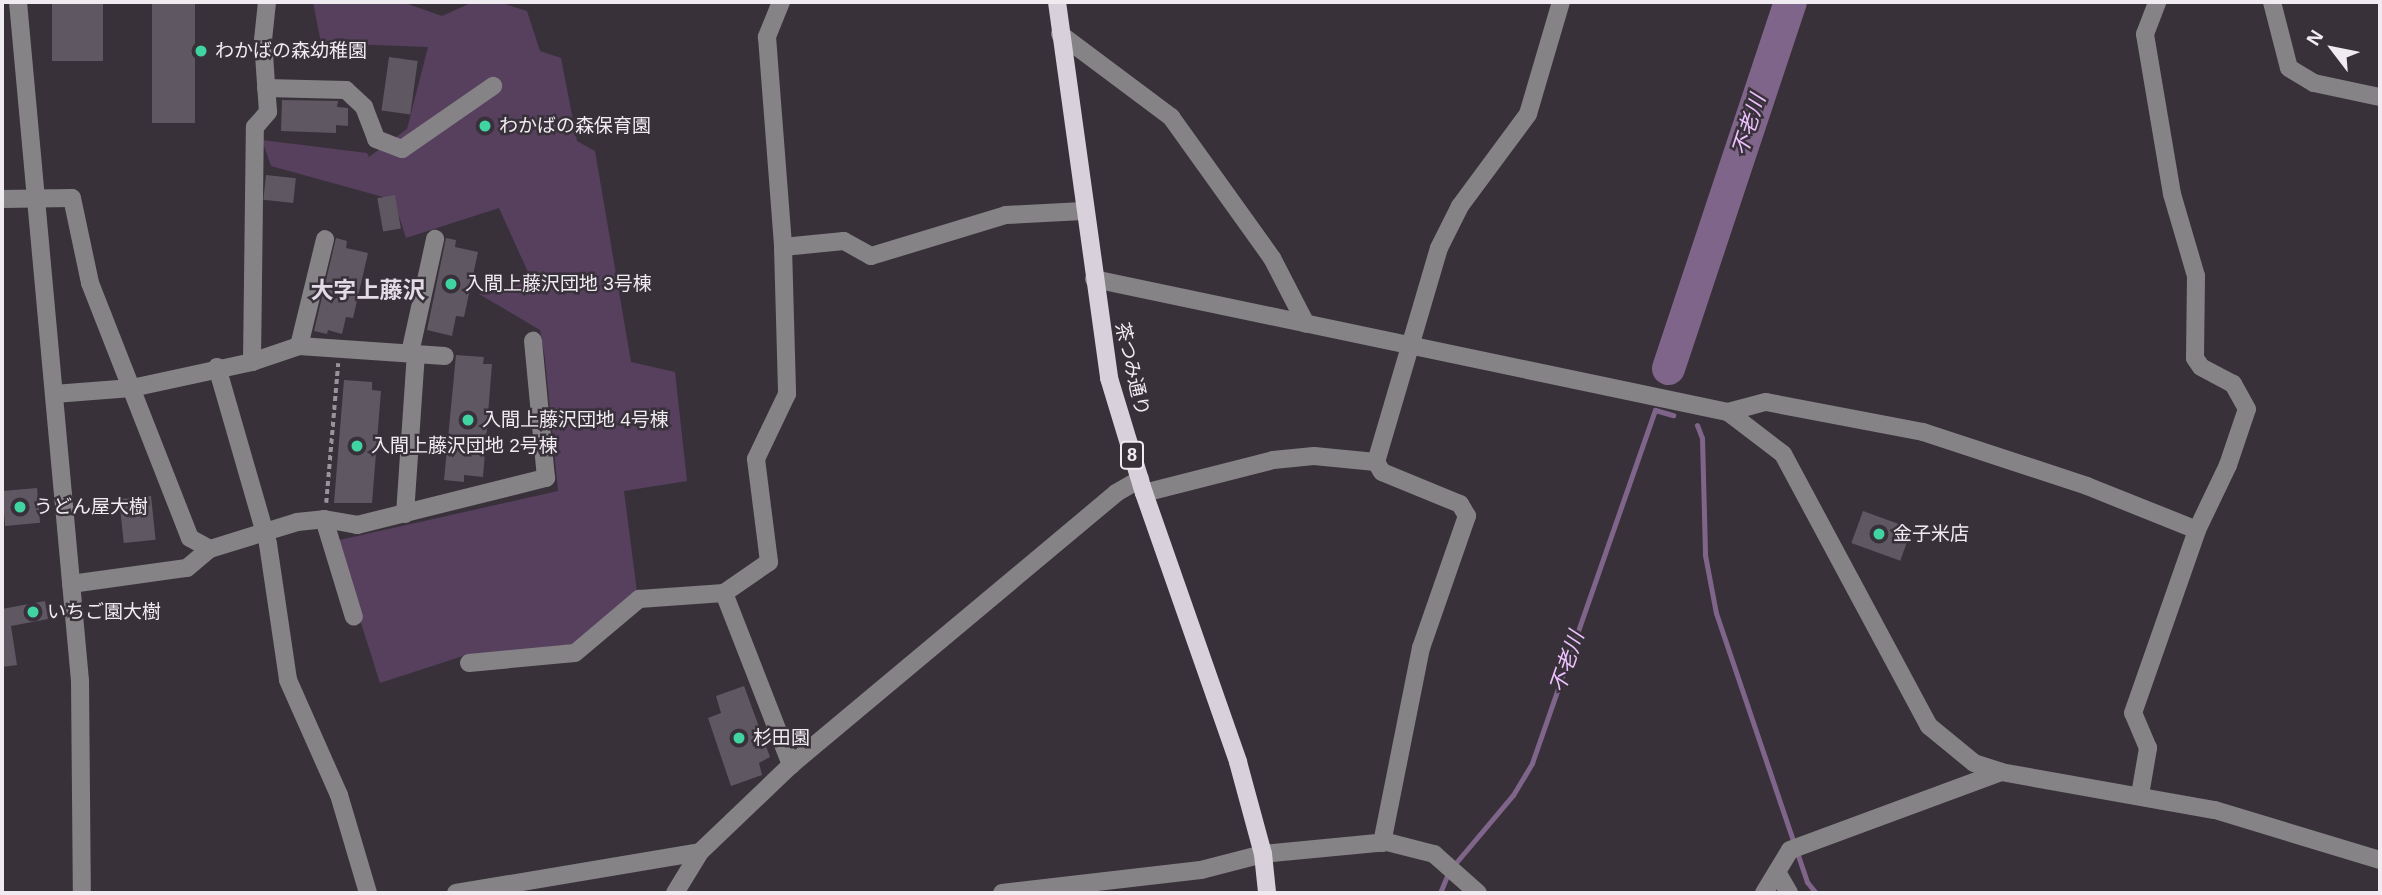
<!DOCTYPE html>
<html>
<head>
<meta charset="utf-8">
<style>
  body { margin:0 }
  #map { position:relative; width:2382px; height:895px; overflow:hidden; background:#38313a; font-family:Helvetica,"Noto Sans JP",sans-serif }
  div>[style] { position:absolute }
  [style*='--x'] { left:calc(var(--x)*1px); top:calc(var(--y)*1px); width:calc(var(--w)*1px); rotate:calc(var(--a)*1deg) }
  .green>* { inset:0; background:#56405e }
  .stream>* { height:5px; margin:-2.5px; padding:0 2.5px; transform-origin:2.5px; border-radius:2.5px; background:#80658a }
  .river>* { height:33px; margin:-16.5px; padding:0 16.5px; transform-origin:16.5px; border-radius:16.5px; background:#80658a }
  .building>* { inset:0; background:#5f5862; transform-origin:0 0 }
  .path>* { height:3.5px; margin-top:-1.75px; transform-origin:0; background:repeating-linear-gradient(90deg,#99939b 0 5px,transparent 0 8.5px) }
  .minor>* { height:18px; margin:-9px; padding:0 9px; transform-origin:9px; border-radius:9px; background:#868387 }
  .major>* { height:18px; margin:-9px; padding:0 9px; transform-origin:9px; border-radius:9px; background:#d8d1db }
  .dots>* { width:19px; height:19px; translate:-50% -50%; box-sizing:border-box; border:4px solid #38313a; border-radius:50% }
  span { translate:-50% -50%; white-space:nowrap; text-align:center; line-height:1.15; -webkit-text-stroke:5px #38313a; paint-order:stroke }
  .shield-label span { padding:2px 5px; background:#38313a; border:2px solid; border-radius:5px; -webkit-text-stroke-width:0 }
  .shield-label { font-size:18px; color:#f0ebf1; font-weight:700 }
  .poi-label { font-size:19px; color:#f0ebf1 }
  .left { translate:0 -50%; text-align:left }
  .street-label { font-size:19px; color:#f0ebf1 }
  .water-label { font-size:21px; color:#edc1fe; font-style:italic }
  .quarter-label { font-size:23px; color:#e3dbe7; font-weight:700 }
  .frame { position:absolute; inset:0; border:4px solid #f0ebf1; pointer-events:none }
  .north { position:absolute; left:2298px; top:14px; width:70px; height:70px; -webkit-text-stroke:5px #38313a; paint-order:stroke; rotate:302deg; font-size:19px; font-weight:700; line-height:28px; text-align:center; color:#f0ebf1 }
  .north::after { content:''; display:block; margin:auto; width:24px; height:32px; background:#f0ebf1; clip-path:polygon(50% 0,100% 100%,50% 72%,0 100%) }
</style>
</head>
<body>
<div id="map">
  <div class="green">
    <div style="clip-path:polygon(313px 2px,402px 2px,442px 16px,473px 2px,499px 2px,527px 11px,540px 51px,561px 58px,577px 141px,595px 151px,631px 362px,675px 372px,687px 481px,624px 491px,637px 592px,576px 644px,463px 656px,380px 683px,335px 541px,558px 491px,545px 358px,540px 330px,479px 294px,532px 281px,499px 208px,406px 238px,394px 200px,271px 166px,262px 140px,367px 153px,369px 157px,407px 129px,428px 47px,321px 43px)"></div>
  </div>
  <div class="stream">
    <div style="--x:1697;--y:425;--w:14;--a:69"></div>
    <div style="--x:1702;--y:438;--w:117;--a:88.5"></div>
    <div style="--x:1705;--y:555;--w:59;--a:79.3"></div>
    <div style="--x:1716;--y:613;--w:284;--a:71.3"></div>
    <div style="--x:1807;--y:882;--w:14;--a:51"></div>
    <div style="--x:1454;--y:865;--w:92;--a:-49.9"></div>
    <div style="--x:1513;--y:795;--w:37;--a:-59"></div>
    <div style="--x:1532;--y:763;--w:374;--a:-70.8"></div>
    <div style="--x:1655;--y:410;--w:19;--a:16"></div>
    <div style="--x:1440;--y:893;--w:22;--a:-68"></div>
  </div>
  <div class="river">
    <div style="--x:1668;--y:368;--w:386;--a:-71.6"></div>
  </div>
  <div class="building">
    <div style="left:52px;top:2px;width:51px;height:59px"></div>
    <div style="left:152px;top:2px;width:43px;height:121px"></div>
    <div style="left:389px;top:57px;width:29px;height:54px;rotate:8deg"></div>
    <div style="clip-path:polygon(282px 100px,338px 101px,337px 107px,348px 108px,348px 126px,336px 125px,336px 133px,281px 131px)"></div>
    <div style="left:266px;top:175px;width:30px;height:25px;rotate:6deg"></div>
    <div style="left:395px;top:195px;width:34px;height:18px;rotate:80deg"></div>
    <div style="clip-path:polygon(336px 238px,347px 241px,346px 248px,368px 253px,353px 318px,346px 317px,342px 334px,328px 330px,327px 334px,314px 331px)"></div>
    <div style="clip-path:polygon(446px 238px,456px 240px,455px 247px,478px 252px,464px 317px,456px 316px,452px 336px,427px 330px)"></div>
    <div style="clip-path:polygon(456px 355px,484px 357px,483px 364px,492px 364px,483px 477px,464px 475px,464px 482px,444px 480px)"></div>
    <div style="clip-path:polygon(344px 380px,372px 382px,372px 390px,381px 391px,372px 503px,334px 503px)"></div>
    <div style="left:37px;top:488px;width:35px;height:35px;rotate:85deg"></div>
    <div style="left:151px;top:496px;width:44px;height:32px;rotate:84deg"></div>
    <div style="left:1863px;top:511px;width:52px;height:34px;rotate:20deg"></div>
    <div style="clip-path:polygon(45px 601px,48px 619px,11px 626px,17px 665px,2px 667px,2px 609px)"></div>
    <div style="clip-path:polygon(744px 686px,770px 757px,759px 763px,762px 775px,731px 786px,708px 718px,721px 713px,716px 696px)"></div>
  </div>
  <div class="path">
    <div style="--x:326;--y:503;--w:140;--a:-85.1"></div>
  </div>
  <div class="minor">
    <div style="--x:18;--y:2;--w:682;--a:84.78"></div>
    <div style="--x:80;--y:681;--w:212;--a:89.5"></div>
    <div style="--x:781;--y:2;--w:38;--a:112"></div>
    <div style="--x:767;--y:37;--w:211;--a:85.6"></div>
    <div style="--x:783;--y:247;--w:147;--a:88.4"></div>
    <div style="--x:787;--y:394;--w:72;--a:115.5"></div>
    <div style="--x:756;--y:459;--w:104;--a:82.8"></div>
    <div style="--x:769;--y:562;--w:55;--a:145.4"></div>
    <div style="--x:724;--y:593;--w:185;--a:68.7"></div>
    <div style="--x:2272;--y:2;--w:68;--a:75.6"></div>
    <div style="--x:2289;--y:68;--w:29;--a:31"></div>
    <div style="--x:2314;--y:83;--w:67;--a:12"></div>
    <div style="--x:1060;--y:34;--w:139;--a:36.8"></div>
    <div style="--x:1171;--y:117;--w:173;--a:54.4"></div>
    <div style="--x:1272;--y:258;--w:74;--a:62.7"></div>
    <div style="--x:266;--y:88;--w:80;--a:1.4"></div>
    <div style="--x:346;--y:90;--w:25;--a:43"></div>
    <div style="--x:364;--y:107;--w:34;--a:69"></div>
    <div style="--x:376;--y:139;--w:28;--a:21"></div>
    <div style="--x:402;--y:149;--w:111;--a:-34.7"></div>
    <div style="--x:2;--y:199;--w:70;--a:-0.8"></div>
    <div style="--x:72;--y:198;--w:87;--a:78"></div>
    <div style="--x:90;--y:283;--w:274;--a:68.6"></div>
    <div style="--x:190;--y:538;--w:23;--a:29"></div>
    <div style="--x:210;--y:549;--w:91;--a:-17.2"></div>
    <div style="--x:297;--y:522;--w:27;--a:-6"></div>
    <div style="--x:324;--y:519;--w:102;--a:73"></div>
    <div style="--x:783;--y:247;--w:61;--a:-5.6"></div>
    <div style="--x:844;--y:241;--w:31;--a:29"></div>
    <div style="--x:871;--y:256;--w:141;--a:-16.9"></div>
    <div style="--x:1006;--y:215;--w:77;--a:-3"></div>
    <div style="--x:1094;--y:279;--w:648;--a:11.85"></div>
    <div style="--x:1728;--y:412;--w:69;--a:37.4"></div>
    <div style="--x:1783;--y:454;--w:309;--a:61.8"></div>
    <div style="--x:1929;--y:726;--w:58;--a:39.4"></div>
    <div style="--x:1974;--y:763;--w:28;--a:18"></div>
    <div style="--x:2001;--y:772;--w:217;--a:10.1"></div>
    <div style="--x:2215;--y:810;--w:172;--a:16.9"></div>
    <div style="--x:299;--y:346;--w:110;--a:-76.3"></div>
    <div style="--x:410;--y:353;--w:117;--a:-77.6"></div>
    <div style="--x:252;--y:362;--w:235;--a:-89.3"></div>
    <div style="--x:255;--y:127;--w:20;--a:-49"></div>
    <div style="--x:268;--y:112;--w:72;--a:-94"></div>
    <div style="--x:263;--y:40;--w:38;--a:-84"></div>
    <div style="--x:217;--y:367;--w:184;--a:73.9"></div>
    <div style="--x:268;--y:544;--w:137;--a:81.6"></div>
    <div style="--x:288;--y:680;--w:126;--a:66.1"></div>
    <div style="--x:339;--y:795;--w:102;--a:73.5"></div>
    <div style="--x:54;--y:394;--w:78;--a:-4.4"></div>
    <div style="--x:132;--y:388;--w:123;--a:-12.2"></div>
    <div style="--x:252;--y:362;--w:50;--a:-18.8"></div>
    <div style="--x:299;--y:346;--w:146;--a:3.9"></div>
    <div style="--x:1728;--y:412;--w:39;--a:-15"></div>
    <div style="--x:1766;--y:402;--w:160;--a:10.8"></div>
    <div style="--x:1923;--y:432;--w:173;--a:18.2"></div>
    <div style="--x:2087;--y:486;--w:118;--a:21.8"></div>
    <div style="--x:1144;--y:493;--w:133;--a:-14.3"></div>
    <div style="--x:1273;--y:460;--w:41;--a:-5.6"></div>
    <div style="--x:1314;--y:456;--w:62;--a:5.5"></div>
    <div style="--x:405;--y:514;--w:160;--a:-86.1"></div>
    <div style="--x:324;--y:519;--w:34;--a:10"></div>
    <div style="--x:357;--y:525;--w:195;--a:-14"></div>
    <div style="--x:546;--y:478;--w:138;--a:-95.4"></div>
    <div style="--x:71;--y:584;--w:117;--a:-7.9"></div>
    <div style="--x:187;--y:568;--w:30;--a:-40"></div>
    <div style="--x:469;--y:663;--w:106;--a:-5.4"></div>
    <div style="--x:575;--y:653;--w:84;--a:-40.2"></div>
    <div style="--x:639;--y:599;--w:85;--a:-4"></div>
    <div style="--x:2140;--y:795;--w:48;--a:-80.3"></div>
    <div style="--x:2148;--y:748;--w:38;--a:-113"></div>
    <div style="--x:2133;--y:713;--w:194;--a:-70.7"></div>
    <div style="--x:2197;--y:530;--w:72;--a:-64.5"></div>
    <div style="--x:2228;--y:465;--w:59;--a:-71.3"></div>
    <div style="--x:2247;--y:409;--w:29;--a:-119"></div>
    <div style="--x:2233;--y:384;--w:36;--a:-152"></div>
    <div style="--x:2201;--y:367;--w:11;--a:-124"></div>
    <div style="--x:2195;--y:358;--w:82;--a:-89.3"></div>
    <div style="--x:2196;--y:276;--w:85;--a:-106.3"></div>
    <div style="--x:2172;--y:194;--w:162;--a:-99.6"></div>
    <div style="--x:2145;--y:34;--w:34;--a:-69"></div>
    <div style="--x:1382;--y:843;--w:199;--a:-78.7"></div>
    <div style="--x:1421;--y:648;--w:140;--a:-70.8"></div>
    <div style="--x:1467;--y:516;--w:14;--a:-120"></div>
    <div style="--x:1460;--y:504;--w:84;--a:-157.7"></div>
    <div style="--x:1382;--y:472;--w:12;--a:-121"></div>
    <div style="--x:1376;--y:462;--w:223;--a:-73.6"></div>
    <div style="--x:1439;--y:248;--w:47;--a:-63.4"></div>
    <div style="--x:1460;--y:206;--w:114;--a:-53.5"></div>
    <div style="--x:1528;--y:114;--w:117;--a:-73.6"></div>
    <div style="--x:1777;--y:872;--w:24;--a:60"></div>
    <div style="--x:456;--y:893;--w:247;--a:-9.5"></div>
    <div style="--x:675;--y:893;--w:48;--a:-58.6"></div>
    <div style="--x:700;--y:852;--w:126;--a:-43.7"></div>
    <div style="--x:791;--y:765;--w:424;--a:-39.9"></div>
    <div style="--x:1116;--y:493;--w:28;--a:-30"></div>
    <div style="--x:1002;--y:893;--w:200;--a:-6.6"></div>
    <div style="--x:1201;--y:870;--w:64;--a:-14.5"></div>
    <div style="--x:1263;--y:854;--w:125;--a:-5.5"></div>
    <div style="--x:1387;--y:842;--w:49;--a:14.3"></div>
    <div style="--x:1434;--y:854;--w:59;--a:41.6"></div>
    <div style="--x:1764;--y:893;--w:50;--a:-58.8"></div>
    <div style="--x:1790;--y:850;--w:225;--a:-20.3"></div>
  </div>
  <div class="major">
    <div style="--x:1057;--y:2;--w:380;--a:82.1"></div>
    <div style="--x:1109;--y:378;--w:120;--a:73.1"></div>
    <div style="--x:1144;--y:493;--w:285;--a:70.7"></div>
    <div style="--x:1238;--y:762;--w:95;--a:74.8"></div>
    <div style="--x:1263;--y:854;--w:39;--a:84"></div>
  </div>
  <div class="dots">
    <div style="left:201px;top:51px;background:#3fd4a2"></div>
    <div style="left:485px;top:126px;background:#3fd4a2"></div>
    <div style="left:451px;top:284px;background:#3fd4a2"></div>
    <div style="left:468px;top:420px;background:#3fd4a2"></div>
    <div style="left:357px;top:446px;background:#3fd4a2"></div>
    <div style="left:20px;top:507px;background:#3fd4a2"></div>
    <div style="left:1879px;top:534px;background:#3fd4a2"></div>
    <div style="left:33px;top:612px;background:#3fd4a2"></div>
    <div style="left:739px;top:738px;background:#3fd4a2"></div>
  </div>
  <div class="shield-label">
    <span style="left:1132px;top:455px">8</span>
  </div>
  <div class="poi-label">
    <span class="left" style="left:215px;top:51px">わかばの森幼稚園</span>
    <span class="left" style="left:499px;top:126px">わかばの森保育園</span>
    <span class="left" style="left:465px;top:284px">入間上藤沢団地 3号棟</span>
    <span class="left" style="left:482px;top:420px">入間上藤沢団地 4号棟</span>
    <span class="left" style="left:371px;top:446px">入間上藤沢団地 2号棟</span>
    <span class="left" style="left:34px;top:507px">うどん屋大樹</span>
    <span class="left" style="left:1893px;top:534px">金子米店</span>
    <span class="left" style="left:47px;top:612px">いちご園大樹</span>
    <span class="left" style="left:753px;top:738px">杉田園</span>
  </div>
  <div class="street-label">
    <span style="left:1132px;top:369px;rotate:77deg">茶つみ通り</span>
  </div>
  <div class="water-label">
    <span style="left:1749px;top:125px;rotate:-72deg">不老川</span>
    <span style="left:1567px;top:662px;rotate:-71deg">不老川</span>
  </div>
  <div class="quarter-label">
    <span style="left:368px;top:290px">大字上藤沢</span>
  </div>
  <div class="frame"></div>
  <div class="north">N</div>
</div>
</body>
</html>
